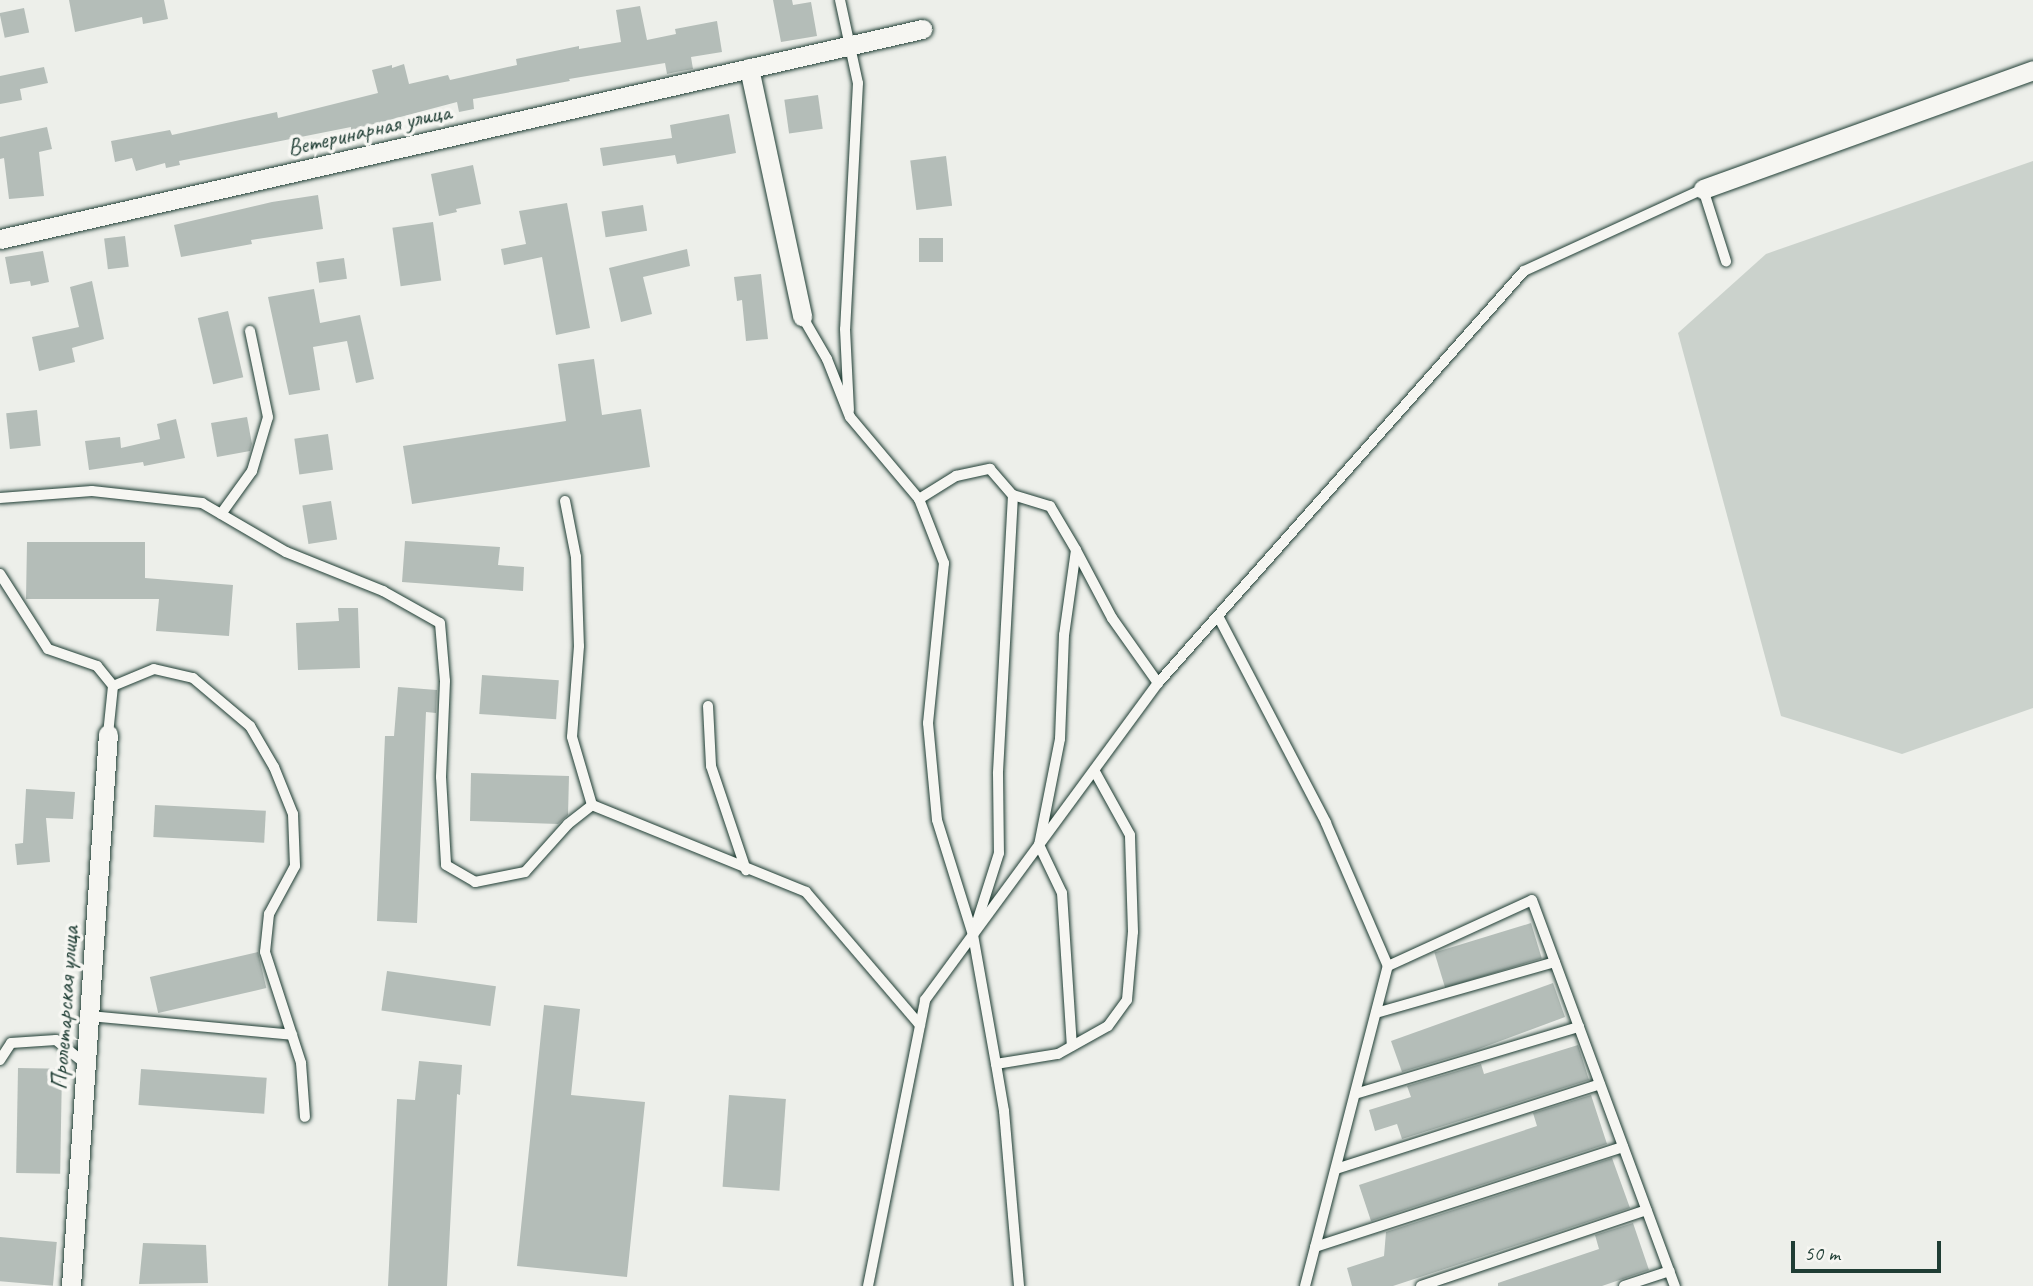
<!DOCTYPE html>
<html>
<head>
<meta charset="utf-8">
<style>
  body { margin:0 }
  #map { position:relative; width:2033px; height:1286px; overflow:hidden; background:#edefea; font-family:Caveat,sans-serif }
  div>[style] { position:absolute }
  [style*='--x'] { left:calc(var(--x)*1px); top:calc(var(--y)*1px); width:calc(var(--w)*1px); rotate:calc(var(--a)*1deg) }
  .green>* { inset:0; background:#cbd2cc }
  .building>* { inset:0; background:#b4bdb8; transform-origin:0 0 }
  .roads { filter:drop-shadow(0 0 2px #1f3d34) drop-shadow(0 0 2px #1f3d34) }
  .service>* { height:10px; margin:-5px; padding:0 5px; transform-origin:5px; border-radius:5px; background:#f6f6f2 }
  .minor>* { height:19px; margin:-9.5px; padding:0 9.5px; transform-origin:9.5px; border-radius:9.5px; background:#f6f6f2 }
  span { translate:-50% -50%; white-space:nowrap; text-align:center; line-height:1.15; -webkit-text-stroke:7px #f6f6f2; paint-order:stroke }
  .street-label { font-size:24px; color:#1f3d34 }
  .scale { position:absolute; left:1791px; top:1241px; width:150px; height:32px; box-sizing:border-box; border:4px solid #1f3d34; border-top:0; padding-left:9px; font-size:21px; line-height:24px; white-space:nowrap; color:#1f3d34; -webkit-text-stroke:5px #f6f6f2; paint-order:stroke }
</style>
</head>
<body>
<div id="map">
  <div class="green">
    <div style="clip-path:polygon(2033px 161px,2033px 708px,1902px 754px,1781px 716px,1678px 333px,1766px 254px)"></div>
  </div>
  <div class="building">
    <div style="clip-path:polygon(69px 0,164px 0,168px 19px,143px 24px,142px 17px,75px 32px)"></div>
    <div style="clip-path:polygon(773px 0,792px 0,793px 5px,811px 2px,817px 36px,781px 42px)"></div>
    <div style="clip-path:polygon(640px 6px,647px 40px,676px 34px,675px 29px,717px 21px,722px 52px,691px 57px,693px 69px,676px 72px,667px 74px,665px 63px,569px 79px,570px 81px,473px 99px,474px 109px,459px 112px,457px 102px,351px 130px,351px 127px,179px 161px,180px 165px,166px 168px,165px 163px,136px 171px,132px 158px,115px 162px,111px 141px,170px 130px,172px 135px,277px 112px,278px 118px,378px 93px,372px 70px,392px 65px,392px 68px,404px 64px,409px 84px,448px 75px,450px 80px,517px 65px,516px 59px,579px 46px,579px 49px,621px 42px,616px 10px)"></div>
    <div style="left:24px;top:8px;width:25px;height:25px;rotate:78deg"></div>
    <div style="clip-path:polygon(44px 67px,48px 83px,20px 89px,22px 100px,0 104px,0 76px)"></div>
    <div style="left:818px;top:95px;width:34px;height:34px;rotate:82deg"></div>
    <div style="clip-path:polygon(729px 114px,736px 153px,677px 164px,675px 155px,603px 166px,600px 148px,672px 138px,670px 125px)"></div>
    <div style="clip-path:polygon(47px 127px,52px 149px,39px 152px,44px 196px,9px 199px,4px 158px,0 159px,0 137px)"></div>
    <div style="left:946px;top:156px;width:50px;height:36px;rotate:83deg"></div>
    <div style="clip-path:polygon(473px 165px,481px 204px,456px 209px,457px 212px,439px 216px,431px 174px)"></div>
    <div style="clip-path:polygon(318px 195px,323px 229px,251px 240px,252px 244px,181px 257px,174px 225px,272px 202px)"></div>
    <div style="clip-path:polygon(567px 203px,590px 328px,556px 335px,542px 257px,504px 265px,501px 249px,526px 244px,519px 211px)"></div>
    <div style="left:643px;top:205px;width:26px;height:42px;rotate:81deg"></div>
    <div style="left:433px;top:222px;width:59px;height:41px;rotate:82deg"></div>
    <div style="left:125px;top:236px;width:31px;height:21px;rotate:83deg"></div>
    <div style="left:919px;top:238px;width:24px;height:24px"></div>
    <div style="clip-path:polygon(687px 249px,690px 266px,643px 277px,652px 314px,621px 322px,609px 268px)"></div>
    <div style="clip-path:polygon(43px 251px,49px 282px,31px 286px,30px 281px,10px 284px,5px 257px)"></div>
    <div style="left:344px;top:258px;width:21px;height:28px;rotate:82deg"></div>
    <div style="clip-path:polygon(761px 274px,768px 339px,746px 341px,742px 300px,737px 301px,734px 277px)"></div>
    <div style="clip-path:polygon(92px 281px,104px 339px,72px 348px,75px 362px,39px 371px,32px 337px,79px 327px,70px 287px)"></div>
    <div style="clip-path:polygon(314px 289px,320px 323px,360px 315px,374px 379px,356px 383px,347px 341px,313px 347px,320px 390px,289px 395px,268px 297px)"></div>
    <div style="left:228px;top:311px;width:68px;height:31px;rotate:77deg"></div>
    <div style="clip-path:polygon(594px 359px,602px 415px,641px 409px,650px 467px,412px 504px,403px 446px,566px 421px,558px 364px)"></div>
    <div style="left:37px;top:410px;width:36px;height:31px;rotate:84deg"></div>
    <div style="clip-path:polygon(247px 417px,252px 444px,250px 451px,217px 457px,211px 423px)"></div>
    <div style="clip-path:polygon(176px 419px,185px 458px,144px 466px,143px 462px,89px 470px,85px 441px,120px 437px,121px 448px,160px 439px,157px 424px)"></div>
    <div style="left:328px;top:434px;width:36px;height:34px;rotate:82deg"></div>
    <div style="left:331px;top:501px;width:39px;height:29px;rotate:81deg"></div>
    <div style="clip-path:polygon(405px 541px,500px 547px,498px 565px,524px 567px,523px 591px,402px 582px)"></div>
    <div style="clip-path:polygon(27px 542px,145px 542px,145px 578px,233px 585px,229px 636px,156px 631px,159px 599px,26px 599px)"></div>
    <div style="clip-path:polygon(338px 608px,358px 608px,360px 668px,298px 670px,296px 623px,339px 621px)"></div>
    <div style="left:482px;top:675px;width:77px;height:39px;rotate:4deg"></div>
    <div style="clip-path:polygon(398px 687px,437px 690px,436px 713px,426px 712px,417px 923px,377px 921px,385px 736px,394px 736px)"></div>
    <div style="clip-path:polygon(471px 773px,569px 776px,568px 815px,558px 824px,470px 821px)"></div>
    <div style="clip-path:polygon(26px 789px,75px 792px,73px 819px,46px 818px,50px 862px,17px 865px,15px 844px,23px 843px)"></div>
    <div style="left:155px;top:805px;width:111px;height:32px;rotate:3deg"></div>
    <div style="left:1531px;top:923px;width:37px;height:101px;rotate:73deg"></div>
    <div style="left:258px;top:952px;width:37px;height:111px;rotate:77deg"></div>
    <div style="left:387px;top:971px;width:110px;height:40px;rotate:8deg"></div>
    <div style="clip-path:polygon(1553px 983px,1565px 1017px,1476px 1050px,1402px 1072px,1391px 1041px)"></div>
    <div style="clip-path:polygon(544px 1005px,580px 1009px,571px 1095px,645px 1102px,627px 1277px,517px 1266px)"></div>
    <div style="clip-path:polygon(1578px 1045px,1589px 1080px,1402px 1139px,1397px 1124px,1375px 1131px,1369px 1110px,1411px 1097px,1407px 1086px,1481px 1064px,1484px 1074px)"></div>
    <div style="clip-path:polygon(419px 1061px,462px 1065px,460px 1095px,457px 1094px,447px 1286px,388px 1286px,397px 1099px,415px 1100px)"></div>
    <div style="left:18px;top:1068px;width:44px;height:105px;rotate:1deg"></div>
    <div style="left:141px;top:1069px;width:126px;height:36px;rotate:4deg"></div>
    <div style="left:729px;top:1095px;width:57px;height:92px;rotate:4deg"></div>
    <div style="clip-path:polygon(1591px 1095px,1607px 1144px,1371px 1221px,1359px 1185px,1537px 1126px,1533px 1113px)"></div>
    <div style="clip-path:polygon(1612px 1158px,1630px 1208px,1393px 1286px,1352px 1286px,1347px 1268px,1384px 1256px,1386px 1232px)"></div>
    <div style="clip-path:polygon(1633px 1223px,1649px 1270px,1602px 1286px,1498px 1286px,1498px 1283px,1599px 1249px,1595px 1235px)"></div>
    <div style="left:0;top:1237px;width:57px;height:44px;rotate:5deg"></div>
    <div style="clip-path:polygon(143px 1243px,206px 1245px,208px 1283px,139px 1284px)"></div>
  </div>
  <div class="roads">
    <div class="service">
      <div style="--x:840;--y:0;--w:85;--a:77.8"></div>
      <div style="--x:858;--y:83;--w:246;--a:93"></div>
      <div style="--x:845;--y:329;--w:81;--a:87.2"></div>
      <div style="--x:802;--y:316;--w:50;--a:59.8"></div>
      <div style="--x:827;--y:359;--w:62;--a:68.4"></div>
      <div style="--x:850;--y:417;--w:107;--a:49.9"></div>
      <div style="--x:919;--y:499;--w:69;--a:68.7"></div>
      <div style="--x:944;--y:563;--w:161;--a:95.7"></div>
      <div style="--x:928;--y:723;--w:97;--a:84.7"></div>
      <div style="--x:937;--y:820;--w:121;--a:72.6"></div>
      <div style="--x:973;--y:935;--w:131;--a:79.9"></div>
      <div style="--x:996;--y:1064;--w:48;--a:80.3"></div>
      <div style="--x:1004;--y:1111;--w:176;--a:85.1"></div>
      <div style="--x:1013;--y:495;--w:39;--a:17"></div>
      <div style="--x:1050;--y:506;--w:51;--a:59.4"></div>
      <div style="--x:1076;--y:550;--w:86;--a:98"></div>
      <div style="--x:1064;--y:635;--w:104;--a:92.2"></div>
      <div style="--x:1060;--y:739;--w:108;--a:101.2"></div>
      <div style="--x:1039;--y:845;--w:53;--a:64.4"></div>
      <div style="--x:1062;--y:893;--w:153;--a:86.3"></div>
      <div style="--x:0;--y:498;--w:92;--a:-4.4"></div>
      <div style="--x:92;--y:491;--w:111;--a:6.2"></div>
      <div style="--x:202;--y:503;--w:97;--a:30.3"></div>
      <div style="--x:286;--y:552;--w:105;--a:21.9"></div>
      <div style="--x:383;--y:591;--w:65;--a:29.3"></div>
      <div style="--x:440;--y:623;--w:58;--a:85.1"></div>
      <div style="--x:445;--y:681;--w:96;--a:92.4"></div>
      <div style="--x:441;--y:777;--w:88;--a:86.7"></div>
      <div style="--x:446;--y:865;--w:34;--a:30"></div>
      <div style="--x:475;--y:882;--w:51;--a:-11.3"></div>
      <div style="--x:525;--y:872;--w:64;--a:-48.1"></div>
      <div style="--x:568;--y:824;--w:31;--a:-38"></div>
      <div style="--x:592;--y:805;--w:231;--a:22.1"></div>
      <div style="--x:806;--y:892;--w:175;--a:49.4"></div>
      <div style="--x:919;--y:499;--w:44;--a:-31.9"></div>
      <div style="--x:956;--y:476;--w:35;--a:-12"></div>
      <div style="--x:990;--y:469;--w:35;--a:49"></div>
      <div style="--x:1013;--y:495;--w:279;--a:93.1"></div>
      <div style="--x:998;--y:774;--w:79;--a:89.3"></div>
      <div style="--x:999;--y:853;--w:76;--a:107.7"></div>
      <div style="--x:565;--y:501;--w:57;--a:78.9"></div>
      <div style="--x:576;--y:557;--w:89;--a:88.1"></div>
      <div style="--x:579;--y:646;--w:91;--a:94.4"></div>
      <div style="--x:572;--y:737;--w:71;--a:73.6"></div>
      <div style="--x:221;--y:514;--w:53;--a:-54.2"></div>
      <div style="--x:252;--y:471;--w:56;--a:-73.5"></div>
      <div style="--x:268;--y:417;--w:88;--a:-101.8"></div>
      <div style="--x:1076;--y:550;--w:77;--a:62.1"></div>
      <div style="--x:1112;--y:618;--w:80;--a:54.7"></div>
      <div style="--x:0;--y:574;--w:89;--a:57.4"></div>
      <div style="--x:48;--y:649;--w:52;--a:19.1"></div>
      <div style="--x:97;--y:666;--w:26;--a:51"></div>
      <div style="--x:113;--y:686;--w:48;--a:95.9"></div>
      <div style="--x:1218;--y:616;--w:233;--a:62.4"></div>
      <div style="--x:1326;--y:823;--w:156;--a:66.6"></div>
      <div style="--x:113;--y:686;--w:44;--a:-22.5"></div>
      <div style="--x:154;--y:669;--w:40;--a:13"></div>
      <div style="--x:193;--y:678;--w:75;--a:40.1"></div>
      <div style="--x:250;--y:726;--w:48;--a:59.7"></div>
      <div style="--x:274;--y:767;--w:51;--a:68"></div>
      <div style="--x:293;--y:814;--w:52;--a:87.8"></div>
      <div style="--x:295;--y:866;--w:55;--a:118.4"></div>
      <div style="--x:269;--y:914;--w:38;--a:96"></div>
      <div style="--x:265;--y:952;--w:117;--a:72"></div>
      <div style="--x:301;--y:1063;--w:54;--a:85.8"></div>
      <div style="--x:708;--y:706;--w:60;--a:87.1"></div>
      <div style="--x:711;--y:766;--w:110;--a:71.4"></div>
      <div style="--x:1376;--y:1013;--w:186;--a:-15.9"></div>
      <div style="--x:89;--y:1016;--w:204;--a:5.3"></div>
      <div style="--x:0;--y:1060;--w:20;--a:-57"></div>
      <div style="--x:11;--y:1043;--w:45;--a:-3.8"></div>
      <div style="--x:56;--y:1040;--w:38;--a:39"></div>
      <div style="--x:996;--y:1064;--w:63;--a:-9.2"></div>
      <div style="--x:1058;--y:1054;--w:57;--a:-29.2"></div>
      <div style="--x:1108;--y:1026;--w:32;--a:-54"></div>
      <div style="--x:1127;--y:1000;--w:68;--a:-85"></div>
      <div style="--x:1133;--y:932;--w:97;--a:-91.8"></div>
      <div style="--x:1130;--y:835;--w:74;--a:-119"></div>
      <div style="--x:1355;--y:1094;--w:234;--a:-16.7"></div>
      <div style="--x:1336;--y:1169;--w:277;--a:-17.8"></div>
      <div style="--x:1315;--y:1247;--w:324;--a:-18"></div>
      <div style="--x:868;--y:1286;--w:292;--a:-78.7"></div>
      <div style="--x:925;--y:1000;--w:393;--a:-53.7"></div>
      <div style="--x:1158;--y:683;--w:551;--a:-48.38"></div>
      <div style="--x:1524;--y:271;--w:197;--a:-24.6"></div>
      <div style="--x:1703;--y:189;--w:76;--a:72.3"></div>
      <div style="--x:1305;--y:1286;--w:331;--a:-75.5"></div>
      <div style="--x:1388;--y:966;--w:158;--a:-24.6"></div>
      <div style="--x:1532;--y:900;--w:412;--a:69.7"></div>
      <div style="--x:1421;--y:1286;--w:238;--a:-18.6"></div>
      <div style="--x:1624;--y:1286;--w:48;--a:-18.1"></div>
    </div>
    <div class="minor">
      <div style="--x:749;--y:68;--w:254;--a:77.9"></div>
      <div style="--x:1703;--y:189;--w:351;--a:-19.8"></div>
      <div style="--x:0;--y:239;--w:946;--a:-12.83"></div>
      <div style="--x:71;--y:1286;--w:553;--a:-86.17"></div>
    </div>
  </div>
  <div class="street-label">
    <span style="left:369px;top:130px;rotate:-13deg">Ветеринарная улица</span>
    <span style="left:65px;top:1008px;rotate:-86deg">Пролетарская улица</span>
  </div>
  <div class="scale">50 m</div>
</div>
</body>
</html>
